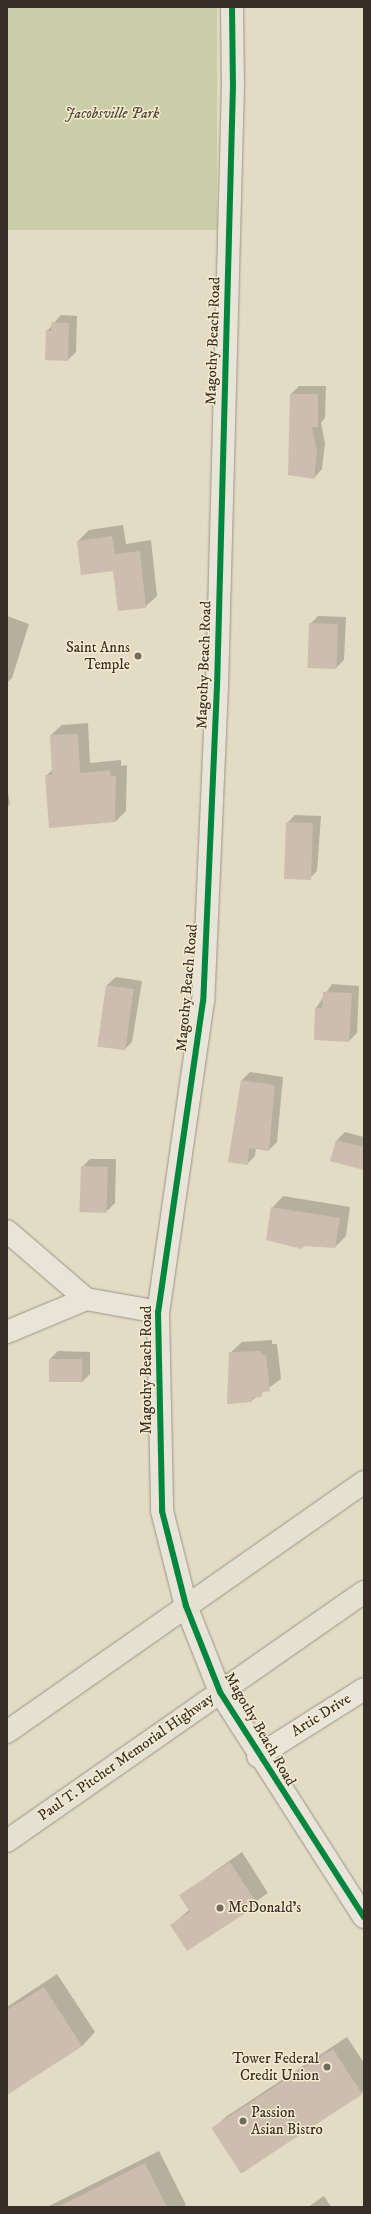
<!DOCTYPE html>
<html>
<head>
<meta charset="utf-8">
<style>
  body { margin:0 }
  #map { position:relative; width:371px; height:2214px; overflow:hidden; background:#e3dbc3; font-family:"IM FELL DW Pica",serif }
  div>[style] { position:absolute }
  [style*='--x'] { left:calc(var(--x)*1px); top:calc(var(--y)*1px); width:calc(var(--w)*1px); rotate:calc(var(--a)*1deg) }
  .green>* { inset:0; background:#cacea8; transform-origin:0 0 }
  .shadow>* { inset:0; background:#0003 }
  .building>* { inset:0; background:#ccbdaf; transform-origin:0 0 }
  .roads { filter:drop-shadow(0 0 1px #9a9486) drop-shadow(0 0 1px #9a9486) }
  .minor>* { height:22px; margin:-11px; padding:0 11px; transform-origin:11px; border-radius:11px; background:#e8e4d8 }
  .major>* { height:22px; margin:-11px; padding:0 11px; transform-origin:11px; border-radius:11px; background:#e4e0d2 }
  .cycleway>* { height:6px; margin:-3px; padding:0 3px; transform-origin:3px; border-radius:3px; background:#00873e }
  .dots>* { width:11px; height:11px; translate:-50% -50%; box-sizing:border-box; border:2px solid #f5ecd0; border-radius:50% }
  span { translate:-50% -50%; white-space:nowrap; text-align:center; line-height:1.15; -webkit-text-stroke:3px #f5ecd0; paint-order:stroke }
  .park-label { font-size:15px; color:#524c3c; font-style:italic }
  .street-label { font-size:15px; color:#392e27 }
  .poi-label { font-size:15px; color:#392e27 }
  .right { translate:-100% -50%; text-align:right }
  .left { translate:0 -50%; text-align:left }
  .frame { position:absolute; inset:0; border:8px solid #392e27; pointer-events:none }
</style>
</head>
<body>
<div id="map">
  <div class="green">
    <div style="left:7px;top:7px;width:210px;height:223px"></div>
  </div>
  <div class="shadow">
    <div style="clip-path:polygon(61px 315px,77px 316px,76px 352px,68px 360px,47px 331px)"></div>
    <div style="clip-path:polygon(299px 386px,326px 386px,325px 418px,321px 423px,325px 443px,322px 469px,314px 478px,289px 475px,291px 394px)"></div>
    <div style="clip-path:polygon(123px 525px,126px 544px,151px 540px,157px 596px,145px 607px,113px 570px,82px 574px,78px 541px,89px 530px)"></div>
    <div style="clip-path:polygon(7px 616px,29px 624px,12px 678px,7px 683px)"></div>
    <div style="clip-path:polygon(318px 616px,346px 617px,344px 660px,336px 668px,310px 624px)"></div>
    <div style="clip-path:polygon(88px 723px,90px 763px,121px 760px,121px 766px,127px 765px,126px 811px,115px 822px,46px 776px,53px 769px,51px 735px,62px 725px)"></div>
    <div style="clip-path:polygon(7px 787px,10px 804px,7px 807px)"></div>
    <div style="clip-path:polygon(295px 815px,321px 816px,317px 871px,309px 879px,287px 823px)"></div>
    <div style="clip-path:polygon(116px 977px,142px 981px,132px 1042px,124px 1050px,98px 1046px,107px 985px)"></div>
    <div style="clip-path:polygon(332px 984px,359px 986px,357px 1033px,349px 1041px,316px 1008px)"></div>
    <div style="clip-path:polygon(250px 1072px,283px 1077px,277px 1142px,269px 1150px,256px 1148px,255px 1156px,247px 1164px,242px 1080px)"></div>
    <div style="clip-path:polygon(345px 1132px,364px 1137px,364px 1169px,337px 1140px)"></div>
    <div style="clip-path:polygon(90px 1159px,116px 1159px,115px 1203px,107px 1211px,82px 1167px)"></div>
    <div style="clip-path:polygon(283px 1196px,350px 1207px,346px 1236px,335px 1247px,305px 1245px,302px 1248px,272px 1208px)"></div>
    <div style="clip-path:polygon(272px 1340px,272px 1344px,277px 1344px,281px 1379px,251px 1401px,230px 1353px,242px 1342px)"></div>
    <div style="clip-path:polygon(58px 1351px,90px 1352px,90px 1374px,82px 1382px,50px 1359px)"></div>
    <div style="clip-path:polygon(242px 1852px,268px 1893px,187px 1949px,172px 1925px,190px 1909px,181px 1895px)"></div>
    <div style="clip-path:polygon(57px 1974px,95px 2032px,82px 2046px,9px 2093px,7px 2007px)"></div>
    <div style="clip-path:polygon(347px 2037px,364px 2063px,364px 2091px,242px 2173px,213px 2129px,227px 2116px)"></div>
    <div style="clip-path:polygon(159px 2151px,186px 2205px,183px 2207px,47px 2207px)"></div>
    <div style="clip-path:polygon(324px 2196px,331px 2207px,308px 2207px)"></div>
  </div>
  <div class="building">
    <div style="clip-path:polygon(52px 322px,69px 323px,68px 361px,45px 360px,46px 330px,51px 331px)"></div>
    <div style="clip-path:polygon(290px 394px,318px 394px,318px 427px,312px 427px,317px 451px,314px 479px,288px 475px)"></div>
    <div style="clip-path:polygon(112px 536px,115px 554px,140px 551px,146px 608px,118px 611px,113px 571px,81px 575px,77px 541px)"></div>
    <div style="left:309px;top:623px;width:29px;height:45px;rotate:2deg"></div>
    <div style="clip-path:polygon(78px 734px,80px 773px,110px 770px,111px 776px,116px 776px,115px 822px,49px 828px,45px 775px,52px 775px,50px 735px)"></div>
    <div style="left:286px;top:822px;width:27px;height:57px;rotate:2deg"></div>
    <div style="left:106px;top:985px;width:28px;height:62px;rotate:8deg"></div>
    <div style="clip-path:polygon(323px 992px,352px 993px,349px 1042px,314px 1040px,315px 1008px,322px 1008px)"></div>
    <div style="clip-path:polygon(241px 1080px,275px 1085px,269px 1151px,249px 1148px,248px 1165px,228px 1162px)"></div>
    <div style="clip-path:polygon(336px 1140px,364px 1147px,364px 1170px,330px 1161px)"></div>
    <div style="left:81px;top:1166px;width:27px;height:46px;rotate:2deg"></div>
    <div style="clip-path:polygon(271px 1207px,340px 1218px,335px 1248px,303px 1246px,302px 1249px,266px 1240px)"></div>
    <div style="clip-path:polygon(261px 1351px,261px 1355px,266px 1355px,270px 1391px,262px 1392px,262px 1397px,252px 1398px,252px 1402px,227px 1404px,229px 1352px)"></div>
    <div style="left:49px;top:1359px;width:33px;height:23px"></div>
    <div style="clip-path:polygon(230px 1862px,258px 1905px,187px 1951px,170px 1925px,190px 1912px,179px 1895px)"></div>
    <div style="clip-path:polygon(44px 1987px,82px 2046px,7px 2095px,7px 2010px)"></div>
    <div style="left:333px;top:2049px;width:54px;height:145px;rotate:57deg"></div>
    <div style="clip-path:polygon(145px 2163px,167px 2207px,58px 2207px)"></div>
  </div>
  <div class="roads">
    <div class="minor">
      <div style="--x:232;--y:7;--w:78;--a:89.3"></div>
      <div style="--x:233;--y:85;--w:601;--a:91.52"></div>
      <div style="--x:217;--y:686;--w:315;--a:92.5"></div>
      <div style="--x:203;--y:1001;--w:314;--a:98.2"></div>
      <div style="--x:158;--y:1312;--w:199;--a:88.8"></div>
      <div style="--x:162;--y:1511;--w:98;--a:75.8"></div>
      <div style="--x:186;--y:1606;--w:92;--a:68.4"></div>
      <div style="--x:220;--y:1692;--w:267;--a:57.4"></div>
      <div style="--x:7;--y:1231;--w:104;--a:40.7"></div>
      <div style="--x:7;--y:1332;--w:86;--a:-22.7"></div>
      <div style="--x:86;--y:1299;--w:73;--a:10.2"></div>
      <div style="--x:258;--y:1756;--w:125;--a:-32.3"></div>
    </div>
    <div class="major">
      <div style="--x:7;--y:1732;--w:436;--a:-35"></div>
      <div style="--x:7;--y:1841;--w:435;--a:-34.9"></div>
    </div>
  </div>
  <div class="cycleway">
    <div style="--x:232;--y:7;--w:78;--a:89.3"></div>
    <div style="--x:233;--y:85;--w:601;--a:91.52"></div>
    <div style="--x:217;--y:686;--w:315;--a:92.5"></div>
    <div style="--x:203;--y:1001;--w:314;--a:98.2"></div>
    <div style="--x:158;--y:1312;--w:199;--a:88.8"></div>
    <div style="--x:162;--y:1511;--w:98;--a:75.8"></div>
    <div style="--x:186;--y:1606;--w:92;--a:68.4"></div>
    <div style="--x:220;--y:1692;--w:267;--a:57.4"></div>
  </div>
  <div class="dots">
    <div style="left:138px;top:656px;background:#746b5e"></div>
    <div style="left:220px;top:1908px;background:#746b5e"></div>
    <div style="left:327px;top:2067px;background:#746b5e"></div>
    <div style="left:243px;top:2121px;background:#746b5e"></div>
  </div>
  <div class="park-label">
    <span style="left:112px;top:114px">Jacobsville Park</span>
  </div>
  <div class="street-label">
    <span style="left:213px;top:341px;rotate:-88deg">Magothy Beach Road</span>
    <span style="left:204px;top:665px;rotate:-88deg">Magothy Beach Road</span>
    <span style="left:187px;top:988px;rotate:-85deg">Magothy Beach Road</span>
    <span style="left:147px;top:1370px;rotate:-90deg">Magothy Beach Road</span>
    <span style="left:321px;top:1715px;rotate:-32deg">Artic Drive</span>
    <span style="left:260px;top:1729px;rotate:60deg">Magothy Beach Road</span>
    <span style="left:126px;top:1757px;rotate:-35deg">Paul T. Pitcher Memorial Highway</span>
  </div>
  <div class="poi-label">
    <span class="right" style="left:130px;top:656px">Saint Anns<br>Temple</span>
    <span class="left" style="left:228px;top:1908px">McDonald's</span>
    <span class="right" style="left:319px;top:2067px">Tower Federal<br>Credit Union</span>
    <span class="left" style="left:251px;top:2121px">Passion<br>Asian Bistro</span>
  </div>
  <div class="frame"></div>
</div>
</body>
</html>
